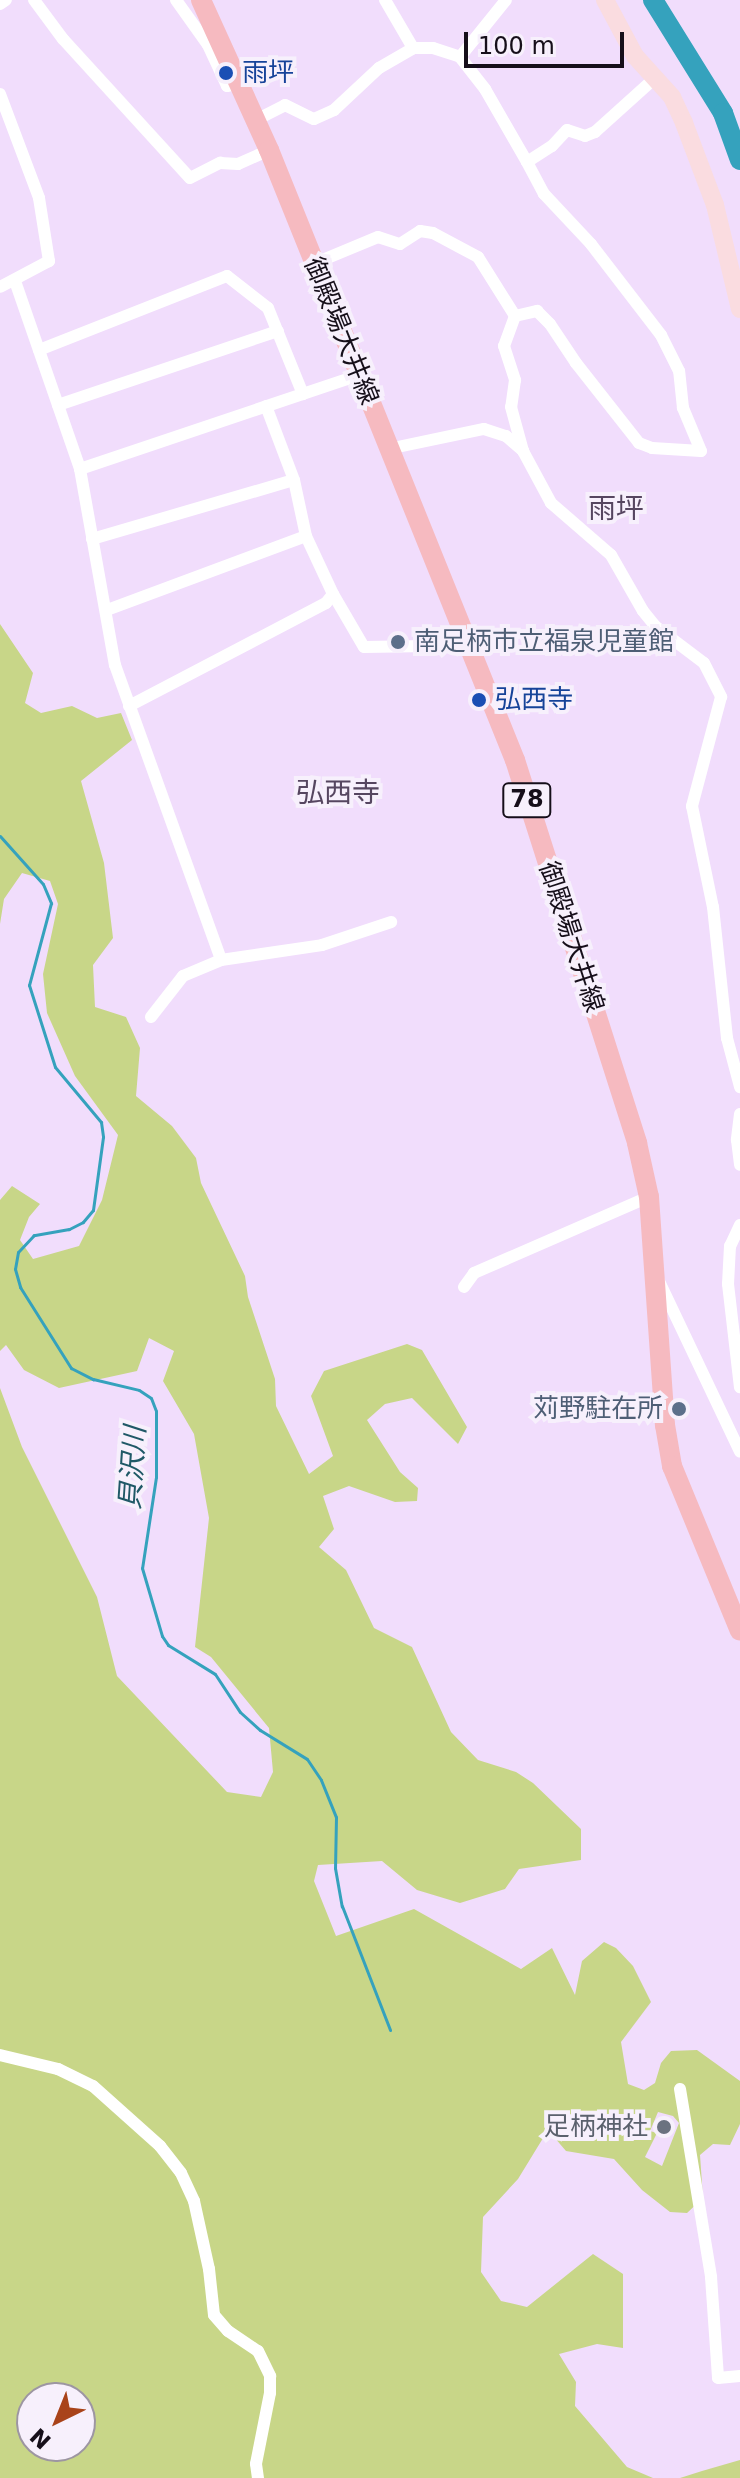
<!DOCTYPE html>
<html>
<head>
<meta charset="utf-8">
<style>
  body { margin:0 }
  #map { position:relative; width:740px; height:2478px; overflow:hidden; background:#f1ddfc; font-family:"DejaVu Sans","Noto Sans JP",sans-serif }
  div>[style] { position:absolute }
  [style*='--x'] { left:calc(var(--x)*1px); top:calc(var(--y)*1px); width:calc(var(--w)*1px); rotate:calc(var(--a)*1deg) }
  .green>* { inset:0; background:#c8d688 }
  .stream>* { height:3px; margin:-1.5px; padding:0 1.5px; transform-origin:1.5px; border-radius:1.5px; background:#35a2bd }
  .river>* { height:20px; margin:-10px; padding:0 10px; transform-origin:10px; border-radius:10px; background:#35a2bd }
  .street>* { height:12px; margin:-6px; padding:0 6px; transform-origin:6px; border-radius:6px; background:#fff }
  .secondary>* { height:18px; margin:-9px; padding:0 9px; transform-origin:9px; border-radius:9px; background:#fadce0 }
  .primary>* { height:20px; margin:-10px; padding:0 10px; transform-origin:10px; border-radius:10px; background:#f6bac0 }
  .dots>* { width:22px; height:22px; translate:-50% -50%; box-sizing:border-box; border:4px solid #f7f0fc; border-radius:50% }
  span { translate:-50% -50%; white-space:nowrap; text-align:center; line-height:1.15; -webkit-text-stroke:8px #f7f0fc; paint-order:stroke }
  .shield-label span { padding:2px 6px; background:#f7f0fc; border:2px solid; border-radius:6px; -webkit-text-stroke-width:0 }
  .shield-label { font-size:24px; color:#160f1a; font-weight:700 }
  .transit-label { font-size:26px; color:#164399 }
  .left { translate:0 -50%; text-align:left }
  .street-label { font-size:26px; color:#160f1a }
  .service-label { font-size:26px; color:#4e5e75 }
  .right { translate:-100% -50%; text-align:right }
  .worship-label { font-size:26px; color:#5b616d }
  .neighbourhood-label { font-size:28px; color:#564660 }
  .water-label { font-size:28px; color:#1f5967; font-style:italic }
  .north { position:absolute; left:16px; top:2382px; width:80px; height:80px; box-sizing:border-box; background:#f7f0fc; border:2px solid #9d96a2; border-radius:50%; rotate:223deg; font-size:22px; font-weight:700; line-height:32px; text-align:center; color:#160f1a }
  .north::after { content:''; display:block; margin:auto; width:28px; height:36px; background:#a9431a; clip-path:polygon(50% 0,100% 100%,50% 72%,0 100%) }
  .scale { position:absolute; left:464px; top:32px; width:160px; height:36px; box-sizing:border-box; border:4px solid #160f1a; border-top:0; padding-left:10px; font-size:24px; line-height:28px; white-space:nowrap; color:#160f1a; -webkit-text-stroke:6px #f7f0fc; paint-order:stroke }
</style>
</head>
<body>
<div id="map">
  <div class="green">
    <div style="clip-path:polygon(evenodd,0 624px,33px 673px,25px 703px,41px 713px,72px 706px,97px 718px,121px 713px,132px 740px,81px 781px,104px 863px,113px 938px,93px 965px,95px 1007px,126px 1017px,140px 1048px,136px 1096px,172px 1126px,196px 1158px,201px 1183px,245px 1276px,248px 1297px,275px 1379px,276px 1406px,309px 1474px,333px 1456px,311px 1396px,324px 1371px,407px 1344px,422px 1350px,467px 1427px,458px 1444px,412px 1398px,385px 1404px,367px 1420px,400px 1472px,418px 1488px,417px 1501px,395px 1502px,349px 1486px,323px 1496px,334px 1529px,319px 1547px,346px 1570px,374px 1628px,412px 1647px,451px 1732px,478px 1760px,516px 1772px,533px 1783px,581px 1829px,581px 1860px,519px 1869px,505px 1889px,460px 1903px,417px 1890px,382px 1861px,318px 1865px,314px 1881px,336px 1936px,414px 1909px,521px 1969px,552px 1948px,575px 1995px,582px 1961px,604px 1942px,616px 1948px,633px 1966px,651px 2002px,621px 2042px,628px 2084px,644px 2090px,655px 2083px,661px 2063px,671px 2051px,697px 2050px,740px 2081px,740px 2124px,730px 2145px,713px 2144px,700px 2155px,703px 2198px,687px 2213px,670px 2212px,642px 2190px,614px 2159px,566px 2151px,548px 2130px,518px 2179px,483px 2217px,481px 2272px,501px 2301px,527px 2307px,593px 2254px,623px 2274px,623px 2348px,597px 2344px,559px 2354px,576px 2382px,575px 2406px,627px 2467px,653px 2478px,0 2478px,0 1388px,22px 1447px,97px 1597px,117px 1676px,227px 1792px,261px 1797px,273px 1772px,269px 1728px,211px 1657px,195px 1647px,209px 1518px,194px 1434px,163px 1381px,174px 1351px,149px 1338px,137px 1371px,59px 1388px,24px 1370px,6px 1345px,0 1351px,0 1200px,12px 1186px,40px 1204px,29px 1217px,20px 1240px,33px 1259px,79px 1246px,102px 1200px,118px 1135px,75px 1076px,47px 1013px,43px 974px,58px 904px,50px 881px,22px 873px,4px 899px,0 924px,0 624px,658px 2112px,673px 2116px,679px 2123px,662px 2166px,645px 2157px,657px 2133px,650px 2131px,658px 2112px,0 624px,32px 2398px,80px 2398px,80px 2446px,32px 2446px,32px 2398px)"></div>
    <div style="clip-path:polygon(740px 2460px,740px 2478px,680px 2478px,702px 2471px)"></div>
  </div>
  <div class="stream">
    <div style="--x:0;--y:836;--w:64;--a:48.1"></div>
    <div style="--x:43;--y:884;--w:21;--a:67"></div>
    <div style="--x:51;--y:903;--w:85;--a:105"></div>
    <div style="--x:29;--y:985;--w:86;--a:72.4"></div>
    <div style="--x:55;--y:1067;--w:72;--a:50.1"></div>
    <div style="--x:101;--y:1122;--w:15;--a:82"></div>
    <div style="--x:103;--y:1137;--w:74;--a:97.8"></div>
    <div style="--x:93;--y:1210;--w:16;--a:130"></div>
    <div style="--x:83;--y:1222;--w:16;--a:153"></div>
    <div style="--x:69;--y:1229;--w:36;--a:170"></div>
    <div style="--x:34;--y:1235;--w:23;--a:133"></div>
    <div style="--x:18;--y:1252;--w:17;--a:100"></div>
    <div style="--x:15;--y:1269;--w:19;--a:74"></div>
    <div style="--x:20;--y:1287;--w:96;--a:57.8"></div>
    <div style="--x:71;--y:1368;--w:25;--a:27"></div>
    <div style="--x:93;--y:1379;--w:47;--a:13.4"></div>
    <div style="--x:139;--y:1390;--w:14;--a:34"></div>
    <div style="--x:151;--y:1398;--w:14;--a:69"></div>
    <div style="--x:156;--y:1411;--w:66;--a:90"></div>
    <div style="--x:156;--y:1477;--w:92;--a:98.7"></div>
    <div style="--x:142;--y:1568;--w:71;--a:73.6"></div>
    <div style="--x:162;--y:1636;--w:11;--a:56"></div>
    <div style="--x:168;--y:1645;--w:55;--a:31.7"></div>
    <div style="--x:215;--y:1674;--w:45;--a:56.7"></div>
    <div style="--x:240;--y:1712;--w:27;--a:42"></div>
    <div style="--x:260;--y:1730;--w:55;--a:31.7"></div>
    <div style="--x:307;--y:1759;--w:25;--a:56"></div>
    <div style="--x:321;--y:1780;--w:40;--a:68"></div>
    <div style="--x:336;--y:1817;--w:51;--a:91.1"></div>
    <div style="--x:335;--y:1868;--w:39;--a:80"></div>
    <div style="--x:342;--y:1906;--w:133;--a:68.8"></div>
  </div>
  <div class="river">
    <div style="--x:653;--y:0;--w:133;--a:58.2"></div>
    <div style="--x:723;--y:113;--w:50;--a:70.1"></div>
  </div>
  <div class="street">
    <div style="--x:34;--y:0;--w:49;--a:53.4"></div>
    <div style="--x:63;--y:39;--w:188;--a:47.6"></div>
    <div style="--x:190;--y:178;--w:34;--a:-27"></div>
    <div style="--x:220;--y:163;--w:18;--a:3"></div>
    <div style="--x:238;--y:164;--w:34;--a:-24"></div>
    <div style="--x:176;--y:0;--w:55;--a:54.6"></div>
    <div style="--x:208;--y:45;--w:45;--a:65.1"></div>
    <div style="--x:227;--y:86;--w:10;--a:-11"></div>
    <div style="--x:385;--y:0;--w:56;--a:59.7"></div>
    <div style="--x:0;--y:4;--w:7;--a:-34"></div>
    <div style="--x:460;--y:57;--w:73;--a:-51.1"></div>
    <div style="--x:0;--y:94;--w:111;--a:69.4"></div>
    <div style="--x:39;--y:198;--w:64;--a:81"></div>
    <div style="--x:49;--y:261;--w:55;--a:152"></div>
    <div style="--x:254;--y:121;--w:35;--a:-27"></div>
    <div style="--x:285;--y:105;--w:32;--a:26"></div>
    <div style="--x:314;--y:119;--w:22;--a:-24"></div>
    <div style="--x:334;--y:110;--w:62;--a:-43"></div>
    <div style="--x:379;--y:68;--w:39;--a:-30"></div>
    <div style="--x:413;--y:48;--w:20;--a:0"></div>
    <div style="--x:433;--y:48;--w:28;--a:18"></div>
    <div style="--x:460;--y:57;--w:41;--a:52"></div>
    <div style="--x:485;--y:89;--w:84;--a:60.1"></div>
    <div style="--x:527;--y:162;--w:30;--a:-33"></div>
    <div style="--x:552;--y:146;--w:22;--a:-47"></div>
    <div style="--x:567;--y:130;--w:19;--a:18"></div>
    <div style="--x:585;--y:136;--w:11;--a:-22"></div>
    <div style="--x:595;--y:132;--w:81;--a:-42"></div>
    <div style="--x:313;--y:264;--w:70;--a:-22.6"></div>
    <div style="--x:378;--y:237;--w:23;--a:18"></div>
    <div style="--x:400;--y:244;--w:24;--a:-33"></div>
    <div style="--x:420;--y:231;--w:13;--a:9"></div>
    <div style="--x:433;--y:233;--w:51;--a:28.1"></div>
    <div style="--x:478;--y:257;--w:70;--a:57.9"></div>
    <div style="--x:15;--y:281;--w:199;--a:70.9"></div>
    <div style="--x:80;--y:469;--w:199;--a:79.9"></div>
    <div style="--x:115;--y:665;--w:313;--a:70.2"></div>
    <div style="--x:515;--y:316;--w:32;--a:110"></div>
    <div style="--x:504;--y:346;--w:36;--a:72"></div>
    <div style="--x:515;--y:380;--w:27;--a:98"></div>
    <div style="--x:511;--y:407;--w:46;--a:74.7"></div>
    <div style="--x:523;--y:451;--w:59;--a:61.7"></div>
    <div style="--x:551;--y:503;--w:79;--a:40.9"></div>
    <div style="--x:611;--y:555;--w:64;--a:60.3"></div>
    <div style="--x:643;--y:611;--w:19;--a:51"></div>
    <div style="--x:655;--y:626;--w:61;--a:37.1"></div>
    <div style="--x:704;--y:663;--w:38;--a:63"></div>
    <div style="--x:721;--y:697;--w:113;--a:104.9"></div>
    <div style="--x:692;--y:806;--w:103;--a:78.3"></div>
    <div style="--x:713;--y:907;--w:132;--a:83.9"></div>
    <div style="--x:727;--y:1038;--w:51;--a:75.1"></div>
    <div style="--x:515;--y:316;--w:23;--a:-13"></div>
    <div style="--x:537;--y:311;--w:18;--a:45"></div>
    <div style="--x:550;--y:324;--w:47;--a:56.3"></div>
    <div style="--x:576;--y:363;--w:102;--a:51.8"></div>
    <div style="--x:639;--y:443;--w:14;--a:21"></div>
    <div style="--x:652;--y:448;--w:49;--a:3.5"></div>
    <div style="--x:701;--y:451;--w:47;--a:-112.7"></div>
    <div style="--x:683;--y:408;--w:37;--a:-96"></div>
    <div style="--x:679;--y:371;--w:40;--a:-116.6"></div>
    <div style="--x:661;--y:335;--w:115;--a:-127.6"></div>
    <div style="--x:591;--y:244;--w:69;--a:-133.2"></div>
    <div style="--x:544;--y:194;--w:36;--a:-118"></div>
    <div style="--x:39;--y:350;--w:202;--a:-21.5"></div>
    <div style="--x:227;--y:276;--w:52;--a:38"></div>
    <div style="--x:268;--y:308;--w:93;--a:67.9"></div>
    <div style="--x:58;--y:405;--w:232;--a:-18.6"></div>
    <div style="--x:388;--y:449;--w:98;--a:-11.8"></div>
    <div style="--x:484;--y:429;--w:23;--a:18"></div>
    <div style="--x:506;--y:436;--w:23;--a:41"></div>
    <div style="--x:80;--y:469;--w:295;--a:-18.6"></div>
    <div style="--x:92;--y:539;--w:210;--a:-16.3"></div>
    <div style="--x:333;--y:594;--w:61;--a:59.7"></div>
    <div style="--x:364;--y:647;--w:65;--a:-0.9"></div>
    <div style="--x:429;--y:646;--w:37;--a:-26"></div>
    <div style="--x:107;--y:610;--w:212;--a:-20.4"></div>
    <div style="--x:129;--y:706;--w:222;--a:-27.6"></div>
    <div style="--x:326;--y:603;--w:11;--a:-52"></div>
    <div style="--x:333;--y:594;--w:64;--a:-115"></div>
    <div style="--x:306;--y:536;--w:57;--a:-102.1"></div>
    <div style="--x:294;--y:480;--w:79;--a:-110.7"></div>
    <div style="--x:151;--y:1017;--w:52;--a:-52"></div>
    <div style="--x:183;--y:976;--w:41;--a:-22.8"></div>
    <div style="--x:221;--y:960;--w:102;--a:-8.4"></div>
    <div style="--x:322;--y:945;--w:73;--a:-18.4"></div>
    <div style="--x:740;--y:1114;--w:26;--a:97"></div>
    <div style="--x:737;--y:1140;--w:25;--a:83"></div>
    <div style="--x:740;--y:1225;--w:23;--a:115"></div>
    <div style="--x:730;--y:1246;--w:38;--a:93"></div>
    <div style="--x:728;--y:1284;--w:104;--a:83.4"></div>
    <div style="--x:658;--y:1279;--w:191;--a:64.6"></div>
    <div style="--x:464;--y:1287;--w:17;--a:-54"></div>
    <div style="--x:474;--y:1273;--w:191;--a:-23.5"></div>
    <div style="--x:0;--y:2055;--w:60;--a:13.6"></div>
    <div style="--x:58;--y:2069;--w:39;--a:26"></div>
    <div style="--x:93;--y:2086;--w:90;--a:41.8"></div>
    <div style="--x:160;--y:2146;--w:34;--a:52"></div>
    <div style="--x:181;--y:2173;--w:31;--a:65"></div>
    <div style="--x:194;--y:2201;--w:70;--a:77.6"></div>
    <div style="--x:209;--y:2269;--w:46;--a:83.8"></div>
    <div style="--x:214;--y:2315;--w:21;--a:49"></div>
    <div style="--x:228;--y:2331;--w:36;--a:34"></div>
    <div style="--x:258;--y:2351;--w:28;--a:64"></div>
    <div style="--x:270;--y:2376;--w:17;--a:90"></div>
    <div style="--x:270;--y:2393;--w:72;--a:101.2"></div>
    <div style="--x:256;--y:2464;--w:14;--a:82"></div>
    <div style="--x:680;--y:2089;--w:191;--a:80.6"></div>
    <div style="--x:711;--y:2277;--w:101;--a:86"></div>
    <div style="--x:718;--y:2378;--w:22;--a:-5"></div>
  </div>
  <div class="secondary">
    <div style="--x:605;--y:0;--w:64;--a:61.8"></div>
    <div style="--x:635;--y:56;--w:55;--a:47.9"></div>
    <div style="--x:672;--y:97;--w:29;--a:65"></div>
    <div style="--x:684;--y:123;--w:88;--a:69.3"></div>
    <div style="--x:715;--y:205;--w:107;--a:76.5"></div>
  </div>
  <div class="primary">
    <div style="--x:201;--y:0;--w:165;--a:65.6"></div>
    <div style="--x:269;--y:150;--w:658;--a:68.04"></div>
    <div style="--x:515;--y:760;--w:402;--a:72.3"></div>
    <div style="--x:637;--y:1143;--w:55;--a:77.5"></div>
    <div style="--x:649;--y:1197;--w:229;--a:86"></div>
    <div style="--x:665;--y:1425;--w:42;--a:80.3"></div>
    <div style="--x:672;--y:1466;--w:178;--a:67.6"></div>
  </div>
  <div class="dots">
    <div style="left:226px;top:73px;background:#1a4fb4"></div>
    <div style="left:398px;top:642px;background:#5c6f8a"></div>
    <div style="left:479px;top:700px;background:#1a4fb4"></div>
    <div style="left:679px;top:1409px;background:#5c6f8a"></div>
    <div style="left:664px;top:2127px;background:#6b7280"></div>
  </div>
  <div class="shield-label">
    <span style="left:527px;top:800px">78</span>
  </div>
  <div class="transit-label">
    <span class="left" style="left:242px;top:73px">雨坪</span>
    <span class="left" style="left:495px;top:700px">弘西寺</span>
  </div>
  <div class="street-label">
    <span style="left:341px;top:331px;rotate:68deg">御殿場大井線</span>
    <span style="left:571px;top:937px;rotate:72deg">御殿場大井線</span>
  </div>
  <div class="service-label">
    <span class="left" style="left:414px;top:642px">南足柄市立福泉児童館</span>
    <span class="right" style="left:663px;top:1409px">苅野駐在所</span>
  </div>
  <div class="worship-label">
    <span class="right" style="left:648px;top:2127px">足柄神社</span>
  </div>
  <div class="neighbourhood-label">
    <span style="left:616px;top:509px">雨坪</span>
    <span style="left:338px;top:793px">弘西寺</span>
  </div>
  <div class="water-label">
    <span style="left:133px;top:1468px;rotate:-86deg">貝沢川</span>
  </div>
  <div class="north">N</div>
  <div class="scale">100 m</div>
</div>
</body>
</html>
